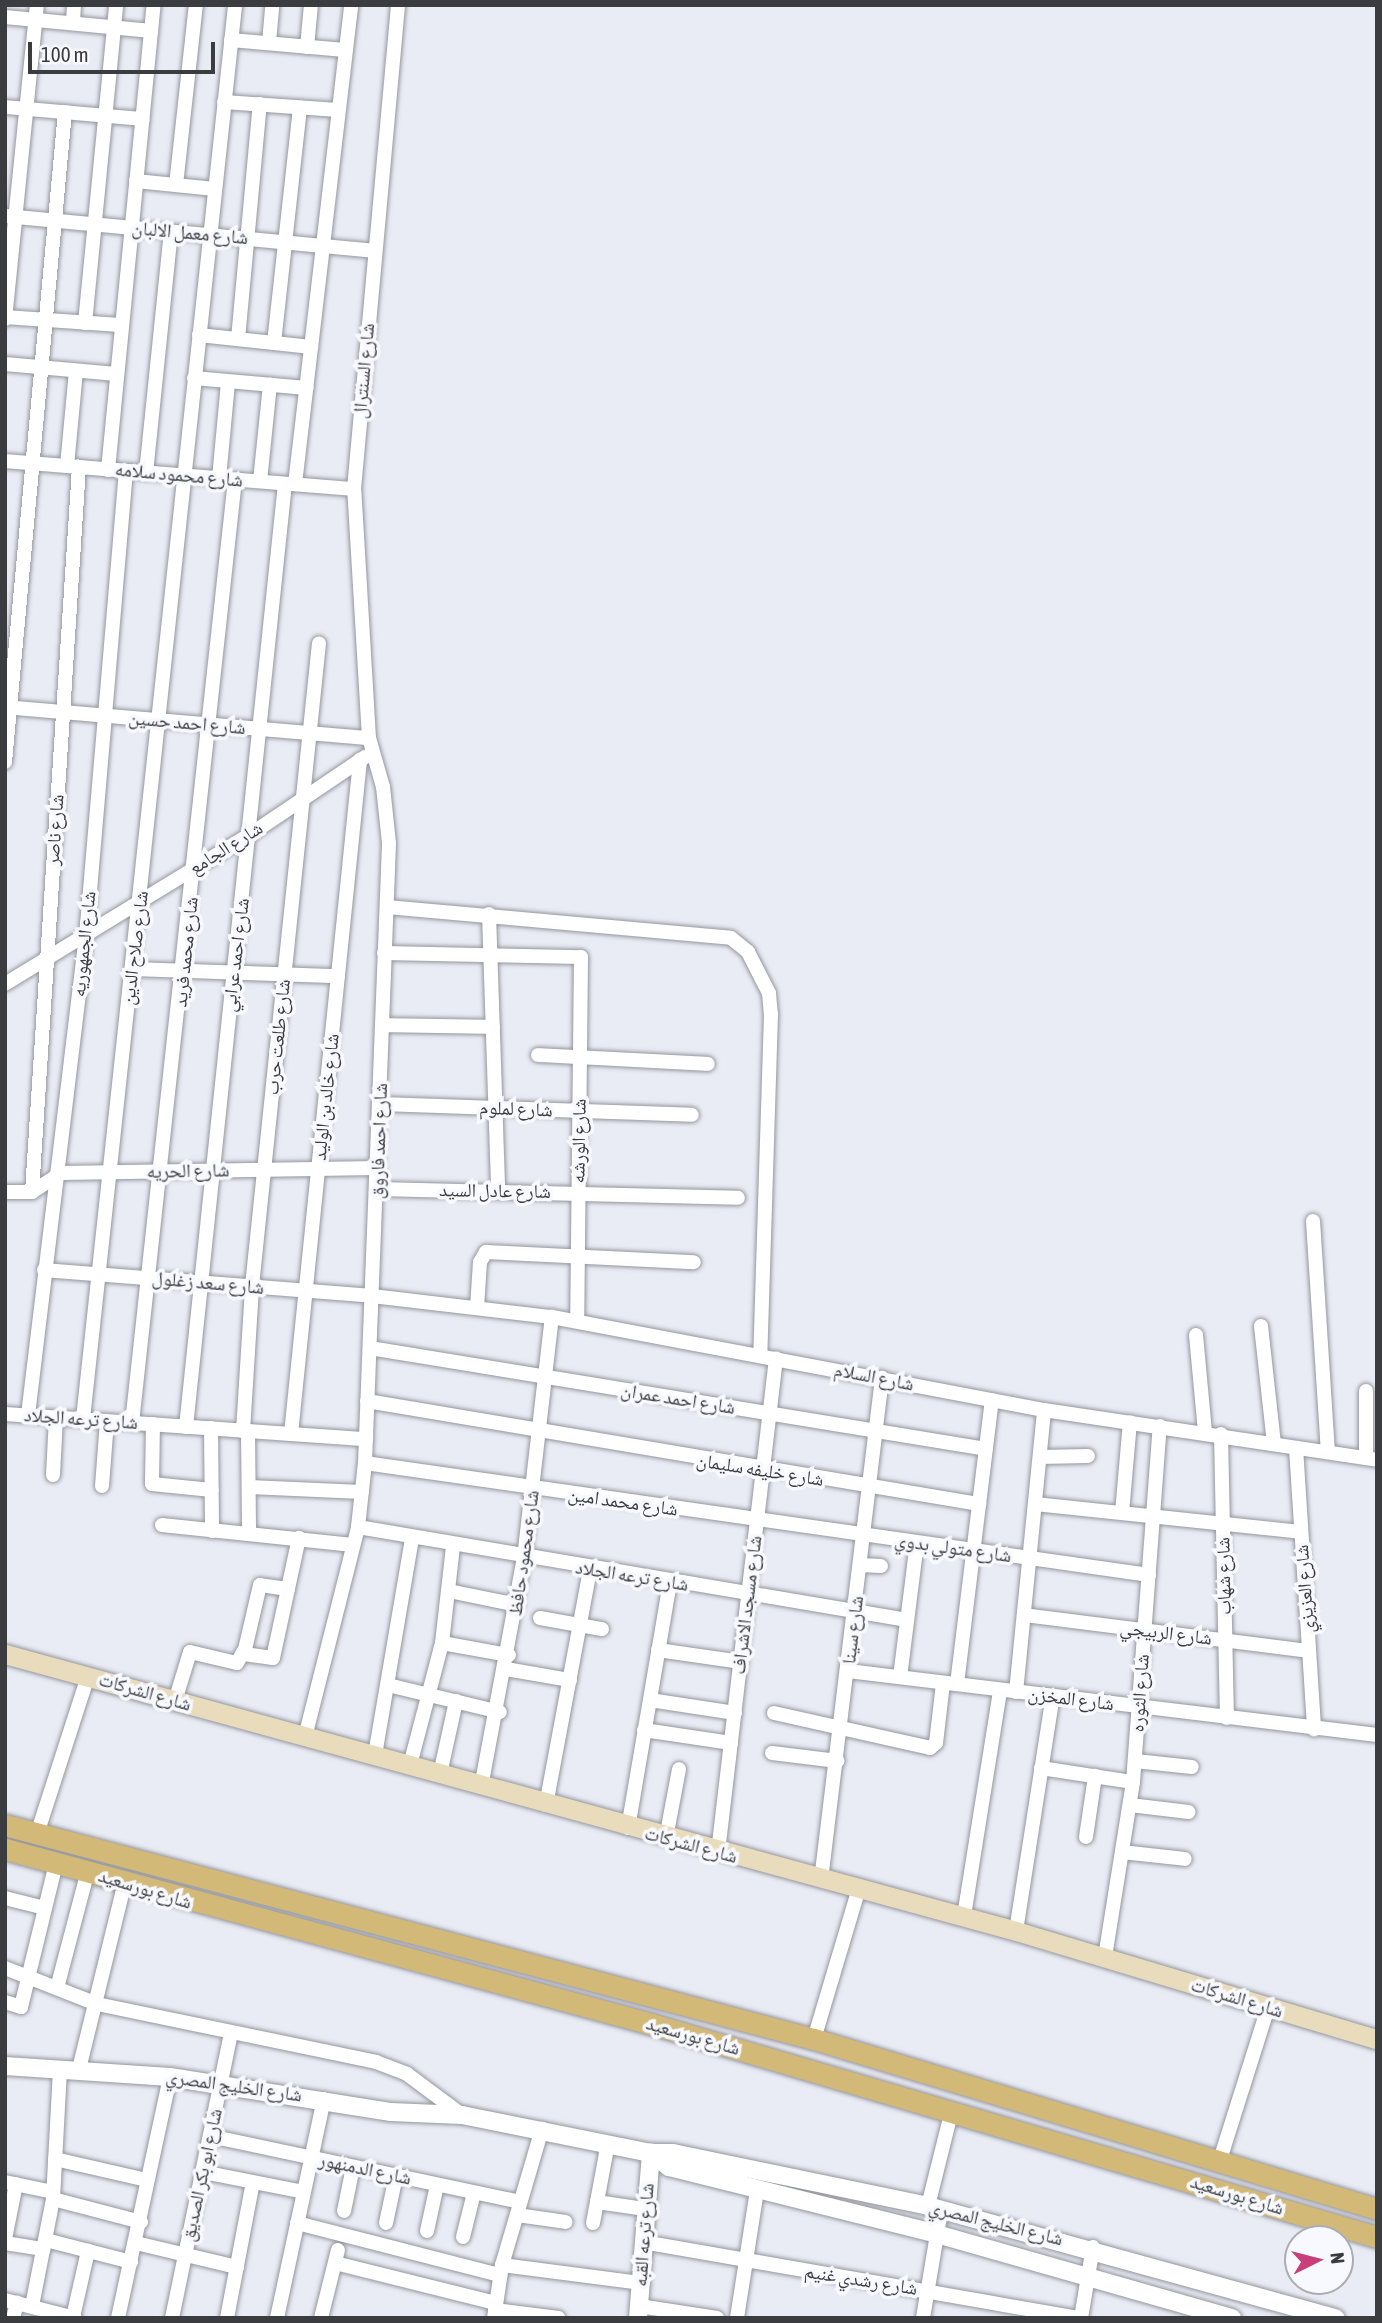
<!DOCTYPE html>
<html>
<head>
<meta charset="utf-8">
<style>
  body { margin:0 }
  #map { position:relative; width:1382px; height:2323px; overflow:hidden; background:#eaecf5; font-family:"Asap Condensed","Noto Naskh Arabic",sans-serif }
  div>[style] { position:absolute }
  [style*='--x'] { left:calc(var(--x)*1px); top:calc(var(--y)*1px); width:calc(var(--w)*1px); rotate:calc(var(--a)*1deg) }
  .roads { filter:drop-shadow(0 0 2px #94969e) drop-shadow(0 0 2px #94969e) }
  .minor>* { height:14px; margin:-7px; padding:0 7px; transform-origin:7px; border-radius:7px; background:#fff }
  .tertiary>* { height:18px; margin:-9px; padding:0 9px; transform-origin:9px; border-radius:9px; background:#fff }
  .secondary>* { height:19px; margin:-9.5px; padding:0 9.5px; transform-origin:9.5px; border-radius:9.5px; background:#e9dcbc }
  .primary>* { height:21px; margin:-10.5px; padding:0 10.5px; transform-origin:10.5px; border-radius:10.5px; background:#d3b978 }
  span { translate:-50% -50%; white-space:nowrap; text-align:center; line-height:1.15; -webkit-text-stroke:7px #f8f9ff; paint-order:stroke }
  .street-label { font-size:19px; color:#3b3c3f }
  .frame { position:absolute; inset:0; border:7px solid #3b3c3f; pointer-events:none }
  .north { position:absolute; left:1284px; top:2225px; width:70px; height:70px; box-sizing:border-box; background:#f8f9ff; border:2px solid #acadb2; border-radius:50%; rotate:84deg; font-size:19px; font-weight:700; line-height:28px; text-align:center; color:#3b3c3f }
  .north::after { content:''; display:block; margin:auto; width:24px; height:32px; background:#c83f79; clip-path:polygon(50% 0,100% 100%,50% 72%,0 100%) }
  .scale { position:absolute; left:28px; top:42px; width:187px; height:32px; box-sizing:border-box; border:4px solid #3b3c3f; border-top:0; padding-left:9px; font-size:21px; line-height:24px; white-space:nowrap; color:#3b3c3f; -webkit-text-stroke:5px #f8f9ff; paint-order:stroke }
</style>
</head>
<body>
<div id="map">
  <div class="roads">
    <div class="minor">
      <div style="--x:5;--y:17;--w:147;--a:5.5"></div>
      <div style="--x:73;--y:23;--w:18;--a:-87"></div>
      <div style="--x:231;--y:40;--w:114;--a:5"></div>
      <div style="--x:269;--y:43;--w:38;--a:-85"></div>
      <div style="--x:307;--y:47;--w:42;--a:-84.6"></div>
      <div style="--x:224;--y:102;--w:114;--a:4"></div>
      <div style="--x:5;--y:107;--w:138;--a:5"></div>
      <div style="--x:136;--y:181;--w:79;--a:5.8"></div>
      <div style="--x:176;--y:185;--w:181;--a:-83.7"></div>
      <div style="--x:5;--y:216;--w:371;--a:5.4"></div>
      <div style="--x:5;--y:317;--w:115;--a:4"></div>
      <div style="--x:5;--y:319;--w:316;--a:-84.2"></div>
      <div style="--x:85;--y:323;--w:320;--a:-84.4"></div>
      <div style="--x:199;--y:335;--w:113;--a:6.1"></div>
      <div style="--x:238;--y:339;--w:236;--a:-84.7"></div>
      <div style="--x:274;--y:343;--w:237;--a:-83.7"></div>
      <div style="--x:5;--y:364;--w:112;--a:5.1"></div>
      <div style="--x:194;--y:378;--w:113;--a:5.1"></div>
      <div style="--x:5;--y:461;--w:350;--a:4.6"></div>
      <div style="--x:67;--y:466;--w:95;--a:-84.6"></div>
      <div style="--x:108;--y:470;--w:467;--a:-84.4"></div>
      <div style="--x:146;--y:473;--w:242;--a:-84.1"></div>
      <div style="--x:219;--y:478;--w:96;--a:-84.6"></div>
      <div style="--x:260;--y:481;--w:97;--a:-84.1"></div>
      <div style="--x:295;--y:484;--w:482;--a:-83.3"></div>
      <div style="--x:5;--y:707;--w:365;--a:4.9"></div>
      <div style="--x:5;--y:762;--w:653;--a:-84.73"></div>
      <div style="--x:387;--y:907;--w:345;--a:5.1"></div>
      <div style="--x:731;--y:938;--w:22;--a:39"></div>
      <div style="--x:748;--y:952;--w:46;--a:62.9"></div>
      <div style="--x:769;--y:993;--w:21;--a:85"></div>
      <div style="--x:771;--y:1014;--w:341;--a:91.8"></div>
      <div style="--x:489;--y:914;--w:277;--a:88.1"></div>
      <div style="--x:384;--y:953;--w:197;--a:1.2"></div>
      <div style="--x:581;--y:957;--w:364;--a:90.6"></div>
      <div style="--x:133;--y:969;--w:205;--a:2"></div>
      <div style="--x:5;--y:984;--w:288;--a:-31.4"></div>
      <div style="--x:251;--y:834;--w:138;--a:-34"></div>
      <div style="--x:383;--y:1025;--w:110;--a:1"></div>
      <div style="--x:538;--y:1055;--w:170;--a:3"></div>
      <div style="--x:381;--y:1104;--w:311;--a:2"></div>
      <div style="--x:378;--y:1189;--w:360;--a:1.4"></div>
      <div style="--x:5;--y:1192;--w:27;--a:0"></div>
      <div style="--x:32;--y:1192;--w:35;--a:-33"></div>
      <div style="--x:61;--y:1173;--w:317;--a:-0.9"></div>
      <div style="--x:32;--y:1192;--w:727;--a:-86.29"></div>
      <div style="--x:1313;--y:1221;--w:231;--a:86.3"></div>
      <div style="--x:44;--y:1270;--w:329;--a:4.5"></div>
      <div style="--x:372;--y:1296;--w:181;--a:6.7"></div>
      <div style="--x:552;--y:1317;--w:501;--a:10.7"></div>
      <div style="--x:1044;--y:1410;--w:337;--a:8.5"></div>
      <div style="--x:477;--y:1308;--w:46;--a:-86.3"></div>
      <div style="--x:480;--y:1262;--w:12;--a:-59"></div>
      <div style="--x:486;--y:1252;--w:208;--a:2.8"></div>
      <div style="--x:1261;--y:1326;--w:118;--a:83.7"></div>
      <div style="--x:1196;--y:1335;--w:97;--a:84.7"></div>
      <div style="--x:370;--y:1348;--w:624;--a:9.31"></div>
      <div style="--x:1366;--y:1391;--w:67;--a:90"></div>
      <div style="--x:367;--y:1401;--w:621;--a:9.55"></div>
      <div style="--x:5;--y:1414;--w:362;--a:4"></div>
      <div style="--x:28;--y:1415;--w:482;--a:-83.1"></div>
      <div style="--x:86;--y:937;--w:468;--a:-85.1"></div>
      <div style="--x:83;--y:1419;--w:1422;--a:-83.86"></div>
      <div style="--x:132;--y:1423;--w:949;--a:-83.77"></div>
      <div style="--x:153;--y:1424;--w:60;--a:91"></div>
      <div style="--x:152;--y:1484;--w:60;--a:5.7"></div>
      <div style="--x:186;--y:1427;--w:948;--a:-84.01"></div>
      <div style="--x:211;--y:1428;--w:103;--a:89.4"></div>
      <div style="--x:243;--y:1431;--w:145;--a:-86.4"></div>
      <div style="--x:252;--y:1286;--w:646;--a:-84.05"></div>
      <div style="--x:248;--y:1431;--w:102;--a:89.4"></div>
      <div style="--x:291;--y:1434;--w:678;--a:-84.15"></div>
      <div style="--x:1221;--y:1434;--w:284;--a:88.8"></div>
      <div style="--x:1296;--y:1448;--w:282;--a:86.3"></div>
      <div style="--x:1040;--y:1457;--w:48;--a:-1.2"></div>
      <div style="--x:365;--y:1463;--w:792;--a:8.13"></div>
      <div style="--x:53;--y:1475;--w:58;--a:-87"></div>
      <div style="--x:102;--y:1486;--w:65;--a:-85.6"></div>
      <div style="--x:249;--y:1487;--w:113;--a:2.5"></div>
      <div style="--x:1035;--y:1504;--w:267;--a:6"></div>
      <div style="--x:1122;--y:1513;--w:91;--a:-85"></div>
      <div style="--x:162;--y:1525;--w:192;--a:6"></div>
      <div style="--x:358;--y:1527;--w:557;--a:9.61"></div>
      <div style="--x:860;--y:1565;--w:21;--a:3"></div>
      <div style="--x:288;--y:1589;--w:28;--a:-172"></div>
      <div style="--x:260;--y:1585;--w:71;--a:103.1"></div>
      <div style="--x:244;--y:1654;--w:29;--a:8"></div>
      <div style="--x:273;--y:1658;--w:123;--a:-77.8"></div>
      <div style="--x:449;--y:1591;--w:69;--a:11.6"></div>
      <div style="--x:1024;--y:1615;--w:287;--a:7.2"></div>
      <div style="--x:540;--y:1618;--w:63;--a:10.1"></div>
      <div style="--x:442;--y:1643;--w:68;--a:10.2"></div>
      <div style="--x:658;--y:1650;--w:84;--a:8.2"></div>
      <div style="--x:506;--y:1669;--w:65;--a:9.8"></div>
      <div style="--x:848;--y:1671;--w:533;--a:6.9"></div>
      <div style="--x:900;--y:1677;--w:135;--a:-82.8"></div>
      <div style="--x:957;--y:1684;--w:286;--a:-83"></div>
      <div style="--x:388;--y:1685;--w:115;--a:13.6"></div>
      <div style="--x:1016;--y:1692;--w:283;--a:-84.3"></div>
      <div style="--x:650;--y:1700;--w:86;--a:8.7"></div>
      <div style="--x:175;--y:1701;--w:51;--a:-73"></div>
      <div style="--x:190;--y:1652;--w:48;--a:13.2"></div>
      <div style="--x:237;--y:1663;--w:13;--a:-61"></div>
      <div style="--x:774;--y:1713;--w:160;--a:12.6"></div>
      <div style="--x:930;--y:1748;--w:8;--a:-40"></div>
      <div style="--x:936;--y:1743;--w:60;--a:-83.3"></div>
      <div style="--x:644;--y:1730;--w:88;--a:8.5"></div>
      <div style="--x:305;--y:1737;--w:217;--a:-75.8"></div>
      <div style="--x:358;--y:1527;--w:64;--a:-83.8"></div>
      <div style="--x:365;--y:1463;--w:620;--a:-87.78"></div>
      <div style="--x:389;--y:843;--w:56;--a:-96.1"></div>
      <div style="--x:383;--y:787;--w:51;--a:-105.9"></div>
      <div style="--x:369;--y:738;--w:249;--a:-93.4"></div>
      <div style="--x:354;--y:489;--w:486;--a:-84.8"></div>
      <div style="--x:772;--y:1753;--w:66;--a:6.9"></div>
      <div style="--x:375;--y:1755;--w:219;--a:-80.3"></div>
      <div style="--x:1135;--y:1761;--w:57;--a:6"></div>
      <div style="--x:410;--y:1765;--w:126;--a:-75.3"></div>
      <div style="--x:442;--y:1643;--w:98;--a:-83.5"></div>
      <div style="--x:1041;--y:1768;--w:93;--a:8.7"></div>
      <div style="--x:440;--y:1774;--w:75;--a:-77.6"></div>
      <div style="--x:481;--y:1787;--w:233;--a:-79.4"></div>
      <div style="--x:524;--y:1558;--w:243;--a:-83.4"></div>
      <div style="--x:546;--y:1805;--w:239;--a:-79.4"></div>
      <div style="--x:1130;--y:1805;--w:59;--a:6.8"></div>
      <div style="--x:628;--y:1828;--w:251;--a:-80.3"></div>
      <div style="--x:37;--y:1834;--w:166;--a:-72.1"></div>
      <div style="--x:1086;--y:1837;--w:62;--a:-81.6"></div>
      <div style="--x:666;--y:1838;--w:70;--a:-79.3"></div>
      <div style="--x:718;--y:1852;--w:497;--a:-83.3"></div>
      <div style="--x:1122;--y:1852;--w:63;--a:6.3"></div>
      <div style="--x:821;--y:1880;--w:506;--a:-83.07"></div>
      <div style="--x:5;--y:1898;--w:41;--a:14"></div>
      <div style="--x:964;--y:1916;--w:229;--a:-80.9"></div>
      <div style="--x:1016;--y:1931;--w:238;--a:-81.1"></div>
      <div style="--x:1105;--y:1957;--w:177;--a:-80.9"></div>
      <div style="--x:1133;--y:1782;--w:357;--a:-85.7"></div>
      <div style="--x:5;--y:1968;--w:99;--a:21.4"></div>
      <div style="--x:97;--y:2004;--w:285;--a:11.7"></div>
      <div style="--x:376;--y:2062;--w:33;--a:21"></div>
      <div style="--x:407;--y:2074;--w:69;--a:36.7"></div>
      <div style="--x:57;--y:1988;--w:121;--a:-75.2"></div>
      <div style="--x:5;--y:2002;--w:17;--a:17"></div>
      <div style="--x:21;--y:2007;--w:148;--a:-76.3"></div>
      <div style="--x:814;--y:2039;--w:154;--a:-73.4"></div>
      <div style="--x:79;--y:2069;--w:193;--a:-76.2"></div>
      <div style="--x:210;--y:2136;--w:317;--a:12"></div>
      <div style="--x:55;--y:2159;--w:94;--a:12.9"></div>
      <div style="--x:1219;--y:2163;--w:163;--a:-72.5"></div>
      <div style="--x:203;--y:2172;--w:103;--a:11.2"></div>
      <div style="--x:5;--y:2182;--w:49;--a:11.8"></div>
      <div style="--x:53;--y:2199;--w:91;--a:14.6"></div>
      <div style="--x:597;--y:2202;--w:49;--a:8.3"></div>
      <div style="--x:928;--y:2206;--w:99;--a:-76"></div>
      <div style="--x:344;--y:2211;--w:45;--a:-78.4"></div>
      <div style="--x:517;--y:2215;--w:49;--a:8.1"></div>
      <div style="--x:297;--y:2223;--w:210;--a:14.4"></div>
      <div style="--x:386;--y:2223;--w:48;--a:-78"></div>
      <div style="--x:593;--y:2223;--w:81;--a:-79.4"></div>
      <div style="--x:427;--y:2231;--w:47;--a:-77.7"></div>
      <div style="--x:463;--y:2237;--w:45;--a:-76"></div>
      <div style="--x:5;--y:2239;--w:56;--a:-78.7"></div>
      <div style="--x:46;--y:2240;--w:88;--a:14.5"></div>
      <div style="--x:643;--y:2242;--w:443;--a:9.9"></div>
      <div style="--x:5;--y:2243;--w:39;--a:9"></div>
      <div style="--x:136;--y:2243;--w:104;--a:13.4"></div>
      <div style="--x:335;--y:2263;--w:166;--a:14"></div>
      <div style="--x:502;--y:2265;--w:139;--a:7.4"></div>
      <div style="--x:5;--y:2300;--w:72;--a:14.4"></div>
      <div style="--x:32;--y:2306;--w:109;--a:-78.9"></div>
      <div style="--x:53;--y:2199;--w:131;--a:-86.9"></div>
      <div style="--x:639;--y:2306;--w:79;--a:8.7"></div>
      <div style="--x:495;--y:2310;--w:64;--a:7.2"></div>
      <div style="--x:73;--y:2317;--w:68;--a:-77.2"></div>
      <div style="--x:13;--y:2318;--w:16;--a:-75"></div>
      <div style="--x:118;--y:2318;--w:247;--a:-77.8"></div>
      <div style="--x:172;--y:2318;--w:291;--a:-78.3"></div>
      <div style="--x:227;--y:2318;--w:138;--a:-79.2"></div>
      <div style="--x:277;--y:2318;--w:224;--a:-77.9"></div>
      <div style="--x:321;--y:2318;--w:70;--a:-76"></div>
      <div style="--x:494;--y:2318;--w:54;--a:-81.4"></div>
      <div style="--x:502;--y:2265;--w:142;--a:-73.6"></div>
      <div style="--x:737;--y:2318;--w:129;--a:-81.1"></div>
      <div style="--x:923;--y:2318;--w:109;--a:-80.5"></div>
      <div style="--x:1081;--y:2318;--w:72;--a:-80.4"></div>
    </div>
    <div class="tertiary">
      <div style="--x:5;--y:2066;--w:165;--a:3.8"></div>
      <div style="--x:170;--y:2077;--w:224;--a:9"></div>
      <div style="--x:391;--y:2112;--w:71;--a:2.4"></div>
      <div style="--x:462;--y:2115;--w:193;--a:11.4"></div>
      <div style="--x:651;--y:2153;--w:22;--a:0"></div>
      <div style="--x:673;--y:2153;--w:260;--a:11.7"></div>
      <div style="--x:928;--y:2206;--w:423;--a:15.4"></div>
      <div style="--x:651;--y:2153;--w:23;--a:38"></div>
      <div style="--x:669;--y:2167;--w:276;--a:14"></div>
      <div style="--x:937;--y:2234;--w:307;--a:15.9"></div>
      <div style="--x:638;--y:2318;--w:166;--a:-85.5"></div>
    </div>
    <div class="secondary">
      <div style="--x:5;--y:1654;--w:1048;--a:15.32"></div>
      <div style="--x:1016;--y:1931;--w:377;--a:16.7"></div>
    </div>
    <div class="primary">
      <div style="--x:5;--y:1825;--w:837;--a:14.82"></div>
      <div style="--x:814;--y:2039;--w:588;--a:16.8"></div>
      <div style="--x:5;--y:1849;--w:670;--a:15.14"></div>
      <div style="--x:652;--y:2024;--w:756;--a:16.37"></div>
    </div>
  </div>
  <div class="street-label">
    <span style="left:190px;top:233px;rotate:5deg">شارع معمل الالبان</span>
    <span style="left:364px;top:371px;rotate:-85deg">شارع السنترال</span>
    <span style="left:179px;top:475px;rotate:5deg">شارع محمود سلامه</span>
    <span style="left:187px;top:723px;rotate:5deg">شارع احمد حسين</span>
    <span style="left:55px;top:830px;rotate:-86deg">شارع ناصر</span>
    <span style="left:226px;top:848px;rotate:-32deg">شارع الجامع</span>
    <span style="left:84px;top:944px;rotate:-84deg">شارع الجمهوريه</span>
    <span style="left:135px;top:948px;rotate:-83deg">شارع صلاح الدين</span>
    <span style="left:186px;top:952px;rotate:-84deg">شارع محمد فريد</span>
    <span style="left:236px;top:955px;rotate:-83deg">شارع احمد عرابي</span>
    <span style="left:278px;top:1037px;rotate:-84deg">شارع طلعت حرب</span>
    <span style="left:326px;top:1097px;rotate:-84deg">شارع خالد بن الوليد</span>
    <span style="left:516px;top:1109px;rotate:2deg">شارع لملوم</span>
    <span style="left:379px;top:1141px;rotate:-88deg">شارع احمد فاروق</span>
    <span style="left:579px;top:1141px;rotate:-89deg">شارع الورشه</span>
    <span style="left:188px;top:1171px;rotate:-1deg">شارع الحريه</span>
    <span style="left:495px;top:1191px;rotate:1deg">شارع عادل السيد</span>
    <span style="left:208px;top:1283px;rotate:5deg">شارع سعد زغلول</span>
    <span style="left:874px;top:1377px;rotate:11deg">شارع السلام</span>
    <span style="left:678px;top:1399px;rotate:9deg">شارع احمد عمران</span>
    <span style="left:81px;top:1419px;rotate:4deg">شارع ترعه الجلاد</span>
    <span style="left:760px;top:1470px;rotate:9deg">شارع خليفه سليمان</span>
    <span style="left:623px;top:1502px;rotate:8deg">شارع محمد امين</span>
    <span style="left:953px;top:1548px;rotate:8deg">شارع متولي بدوي</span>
    <span style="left:524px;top:1553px;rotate:-82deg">شارع محمود حافظ</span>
    <span style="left:632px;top:1576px;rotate:9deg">شارع ترعه الجلاد</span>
    <span style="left:1224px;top:1576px;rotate:-91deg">شارع شهاب</span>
    <span style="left:1305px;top:1589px;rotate:-94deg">شارع العزيزي</span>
    <span style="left:747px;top:1605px;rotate:-83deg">شارع مسجد الاشراف</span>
    <span style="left:853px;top:1630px;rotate:-83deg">شارع سينا</span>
    <span style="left:1166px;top:1633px;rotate:7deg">شارع الربيجي</span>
    <span style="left:145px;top:1692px;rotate:16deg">شارع الشركات</span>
    <span style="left:1140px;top:1693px;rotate:-86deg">شارع الثوره</span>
    <span style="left:1071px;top:1699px;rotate:7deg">شارع المخزن</span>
    <span style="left:691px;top:1845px;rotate:15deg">شارع الشركات</span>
    <span style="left:145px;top:1889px;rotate:17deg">شارع بورسعيد</span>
    <span style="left:1237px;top:1998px;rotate:17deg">شارع الشركات</span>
    <span style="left:693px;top:2036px;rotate:16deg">شارع بورسعيد</span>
    <span style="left:234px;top:2086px;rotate:8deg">شارع الخليج المصري</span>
    <span style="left:365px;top:2169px;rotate:12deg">شارع الدمنهور</span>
    <span style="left:202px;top:2175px;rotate:-78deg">شارع ابو بكر الصديق</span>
    <span style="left:1237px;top:2195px;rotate:17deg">شارع بورسعيد</span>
    <span style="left:996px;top:2223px;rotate:14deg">شارع الخليج المصري</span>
    <span style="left:644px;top:2235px;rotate:-86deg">شارع ترعه القبه</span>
    <span style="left:861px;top:2280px;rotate:9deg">شارع رشدي غنيم</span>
  </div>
  <div class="frame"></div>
  <div class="north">N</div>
  <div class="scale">100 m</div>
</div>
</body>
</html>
